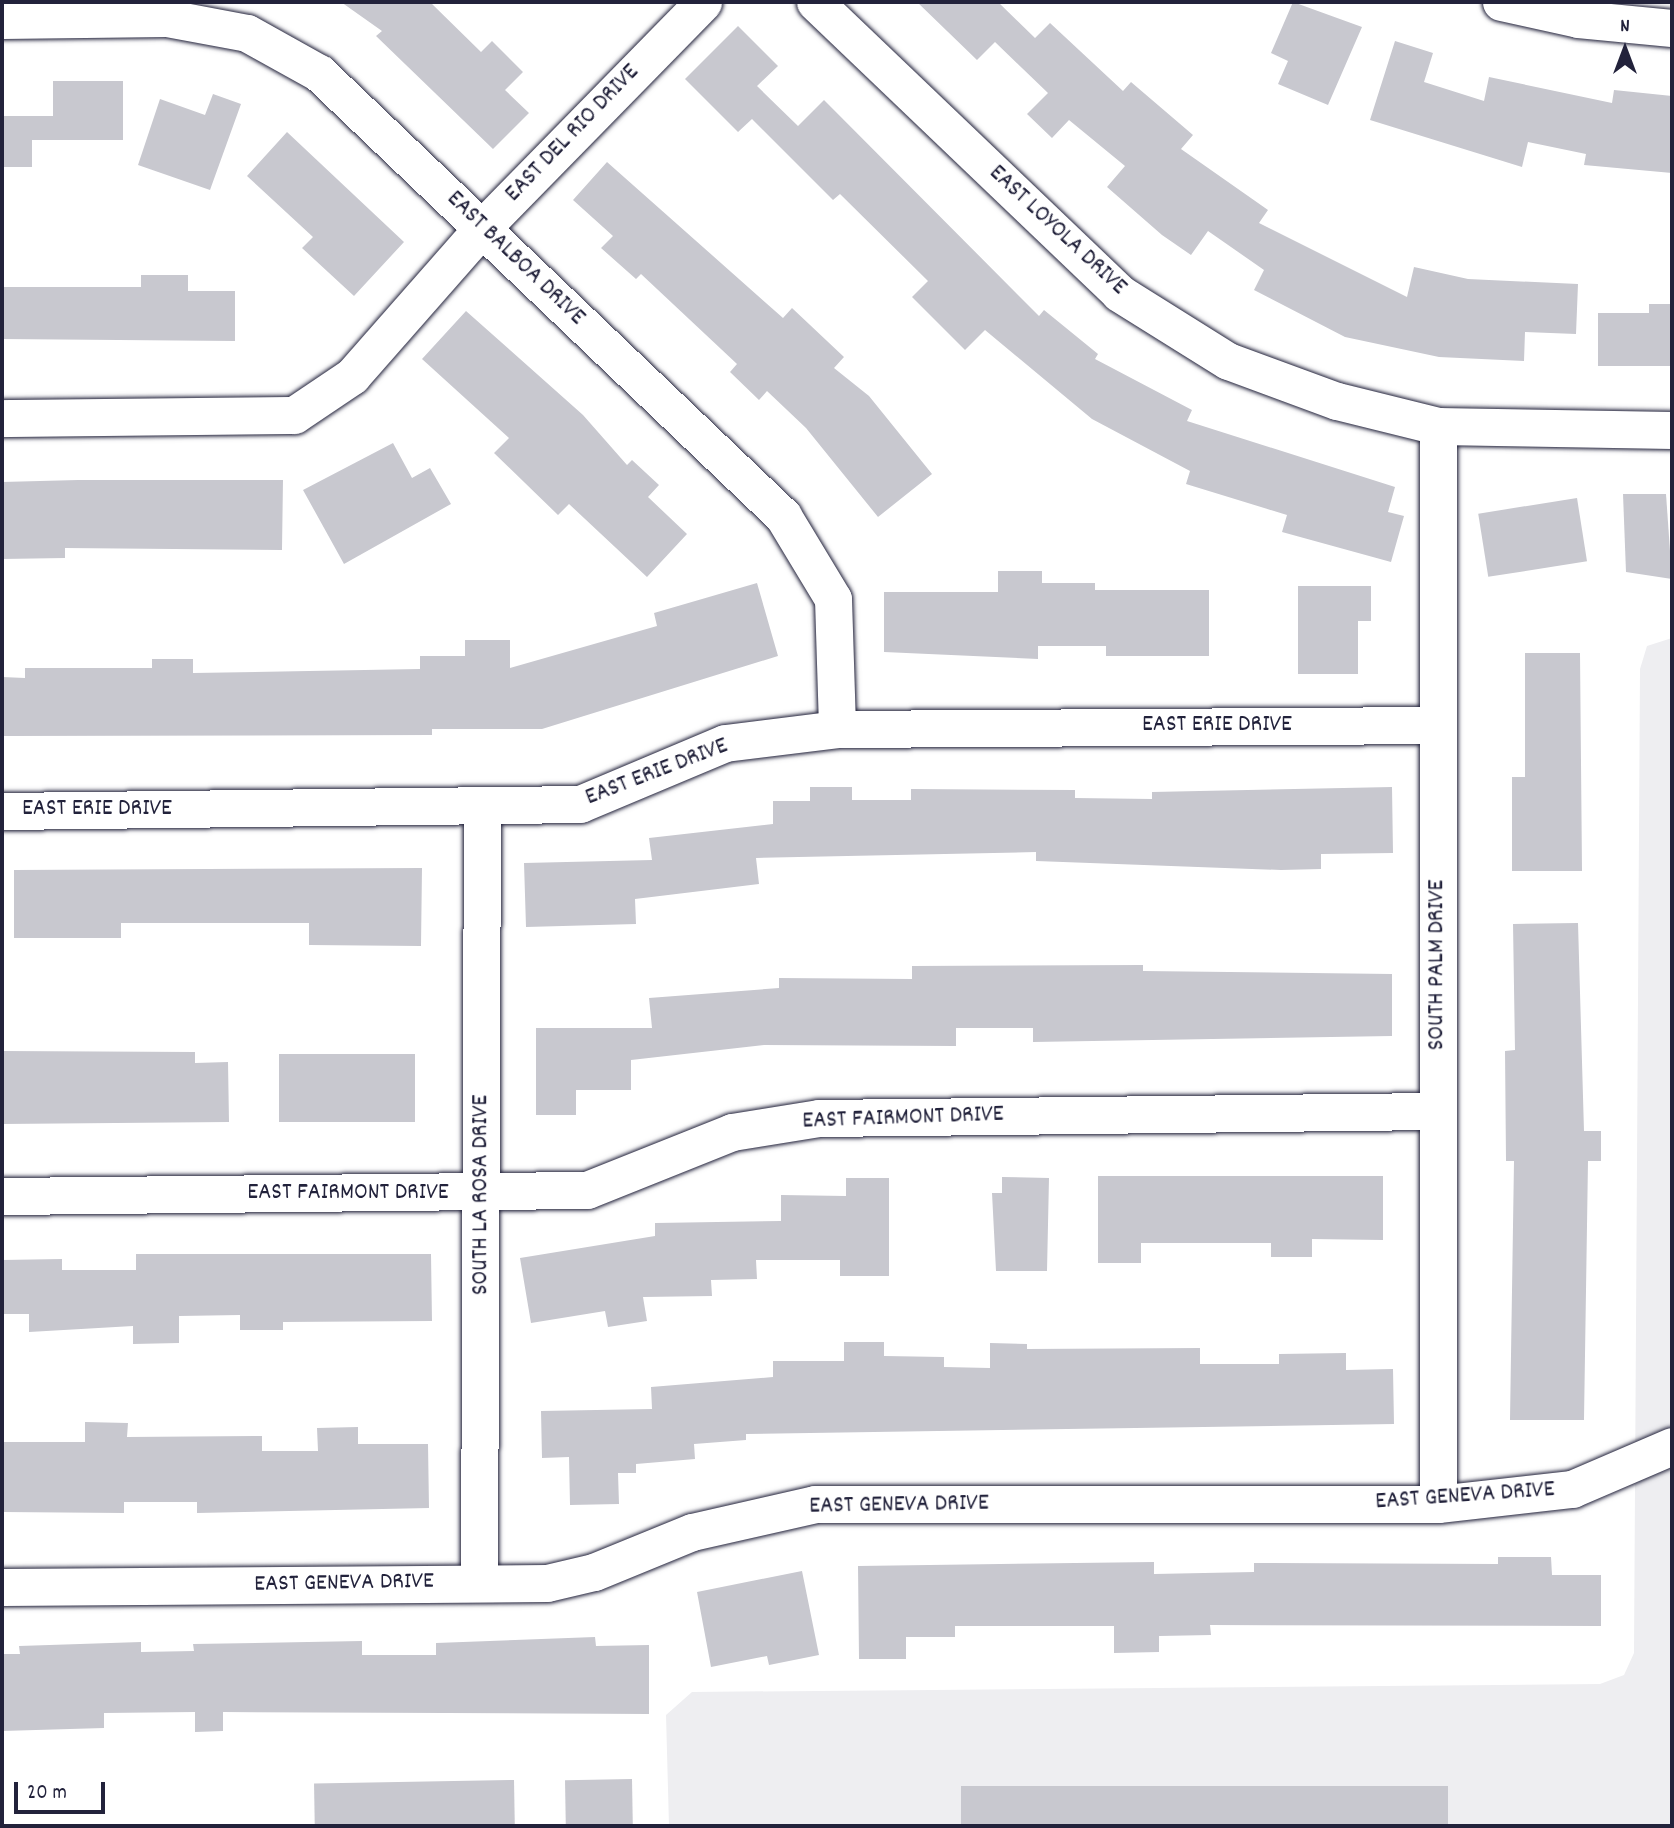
<!DOCTYPE html>
<html>
<head>
<meta charset="utf-8">
<style>
  body { margin:0 }
  #map { position:relative; width:1674px; height:1828px; overflow:hidden; background:#fff; font-family:Dekko,sans-serif }
  div>[style] { position:absolute }
  [style*='--x'] { left:calc(var(--x)*1px); top:calc(var(--y)*1px); width:calc(var(--w)*1px); rotate:calc(var(--a)*1deg) }
  .built>* { inset:0; background:#eeeef1 }
  .building>* { inset:0; background:#c8c8cf; transform-origin:0 0 }
  .roads { filter:drop-shadow(0 0 2px #22223b) drop-shadow(0 0 2px #22223b) }
  .street>* { height:37px; margin:-18.5px; padding:0 18.5px; transform-origin:18.5px; border-radius:18.5px; background:#fff }
  span { translate:-50% -50%; white-space:nowrap; text-align:center; line-height:1.15; -webkit-text-stroke:5px #fff; paint-order:stroke }
  .street-label { font-size:24px; color:#22223b }
  .frame { position:absolute; inset:0; border:4px solid #22223b; pointer-events:none }
  .north { position:absolute; left:1590px; top:14px; width:70px; height:70px; -webkit-text-stroke:5px #fff; paint-order:stroke; rotate:0deg; font-size:19px; font-weight:700; line-height:28px; text-align:center; color:#22223b }
  .north::after { content:''; display:block; margin:auto; width:24px; height:32px; background:#22223b; clip-path:polygon(50% 0,100% 100%,50% 72%,0 100%) }
  .scale { position:absolute; left:14px; top:1782px; width:91px; height:32px; box-sizing:border-box; border:4px solid #22223b; border-top:0; padding-left:9px; font-size:21px; line-height:24px; white-space:nowrap; color:#22223b; -webkit-text-stroke:5px #fff; paint-order:stroke }
</style>
</head>
<body>
<div id="map">
  <div class="built">
    <div style="clip-path:polygon(1672px 638px,1672px 1826px,669px 1826px,666px 1715px,692px 1692px,1600px 1684px,1624px 1675px,1634px 1653px,1640px 669px,1647px 646px)"></div>
  </div>
  <div class="building">
    <div style="clip-path:polygon(341px 2px,430px 2px,481px 52px,492px 41px,523px 72px,505px 90px,529px 113px,493px 149px,376px 36px,382px 31px)"></div>
    <div style="clip-path:polygon(917px 2px,998px 2px,1035px 38px,1050px 23px,1123px 91px,1131px 82px,1193px 135px,1181px 149px,1268px 210px,1259px 223px,1407px 297px,1414px 267px,1468px 279px,1578px 284px,1576px 334px,1525px 332px,1524px 361px,1439px 357px,1345px 337px,1254px 290px,1264px 270px,1208px 231px,1191px 255px,1162px 235px,1107px 187px,1125px 166px,1069px 120px,1052px 138px,1027px 114px,1048px 93px,995px 42px,977px 60px)"></div>
    <div style="clip-path:polygon(1293px 2px,1362px 27px,1328px 105px,1278px 84px,1288px 61px,1271px 53px)"></div>
    <div style="clip-path:polygon(738px 26px,778px 66px,757px 86px,798px 126px,824px 100px,1039px 316px,1044px 310px,1098px 354px,1095px 359px,1192px 410px,1187px 421px,1395px 487px,1388px 512px,1404px 516px,1391px 562px,1282px 532px,1287px 515px,1186px 484px,1190px 471px,1092px 419px,985px 330px,965px 350px,912px 297px,928px 281px,840px 194px,833px 200px,752px 119px,738px 132px,685px 79px)"></div>
    <div style="clip-path:polygon(1395px 41px,1433px 53px,1424px 82px,1484px 101px,1489px 77px,1612px 103px,1614px 90px,1672px 96px,1672px 173px,1584px 165px,1586px 154px,1528px 142px,1522px 167px,1370px 120px)"></div>
    <div style="clip-path:polygon(53px 81px,123px 81px,123px 140px,32px 140px,32px 167px,2px 167px,2px 116px,53px 116px)"></div>
    <div style="clip-path:polygon(213px 94px,241px 104px,210px 190px,138px 165px,160px 99px,205px 115px)"></div>
    <div style="clip-path:polygon(287px 132px,404px 242px,354px 296px,302px 248px,313px 237px,247px 176px)"></div>
    <div style="clip-path:polygon(607px 162px,783px 318px,792px 308px,844px 357px,834px 368px,869px 396px,932px 474px,878px 517px,806px 428px,767px 391px,759px 400px,730px 372px,737px 364px,641px 274px,636px 279px,601px 248px,613px 236px,573px 200px)"></div>
    <div style="clip-path:polygon(141px 275px,188px 275px,188px 291px,235px 291px,235px 341px,2px 339px,2px 287px,141px 287px)"></div>
    <div style="clip-path:polygon(1649px 304px,1672px 304px,1672px 366px,1598px 366px,1598px 313px,1649px 313px)"></div>
    <div style="clip-path:polygon(466px 311px,583px 415px,627px 465px,632px 460px,659px 485px,648px 497px,687px 534px,647px 577px,569px 504px,558px 515px,494px 453px,509px 438px,422px 359px)"></div>
    <div style="clip-path:polygon(393px 443px,412px 478px,430px 468px,451px 504px,344px 564px,303px 490px)"></div>
    <div style="clip-path:polygon(78px 480px,283px 480px,282px 550px,65px 548px,65px 558px,2px 559px,2px 482px)"></div>
    <div style="clip-path:polygon(1623px 494px,1666px 494px,1672px 579px,1626px 572px)"></div>
    <div style="left:1577px;top:498px;width:64px;height:100px;rotate:81deg"></div>
    <div style="clip-path:polygon(998px 571px,1042px 571px,1042px 583px,1095px 583px,1095px 590px,1209px 590px,1209px 656px,1106px 656px,1106px 646px,1038px 646px,1038px 659px,884px 652px,884px 592px,998px 592px)"></div>
    <div style="clip-path:polygon(757px 583px,778px 656px,542px 729px,432px 729px,432px 735px,2px 736px,2px 677px,25px 678px,25px 668px,152px 668px,152px 659px,193px 659px,193px 673px,420px 669px,420px 656px,465px 656px,465px 640px,510px 640px,510px 668px,657px 626px,654px 613px)"></div>
    <div style="clip-path:polygon(1298px 586px,1371px 586px,1371px 621px,1358px 621px,1358px 674px,1298px 674px)"></div>
    <div style="clip-path:polygon(1525px 653px,1580px 653px,1582px 871px,1512px 871px,1512px 777px,1525px 777px)"></div>
    <div style="clip-path:polygon(810px 787px,852px 787px,852px 800px,911px 800px,911px 789px,1075px 790px,1075px 798px,1152px 799px,1152px 792px,1392px 787px,1393px 853px,1321px 854px,1321px 869px,1281px 870px,1036px 861px,1036px 852px,756px 858px,759px 884px,635px 899px,636px 924px,526px 927px,524px 863px,652px 860px,649px 838px,773px 824px,773px 801px,810px 801px)"></div>
    <div style="clip-path:polygon(422px 868px,421px 946px,309px 945px,309px 923px,121px 923px,121px 938px,14px 938px,14px 870px)"></div>
    <div style="clip-path:polygon(1578px 923px,1584px 1131px,1601px 1131px,1601px 1161px,1588px 1161px,1584px 1420px,1510px 1420px,1514px 1161px,1506px 1161px,1505px 1051px,1515px 1050px,1513px 924px)"></div>
    <div style="clip-path:polygon(1143px 965px,1143px 971px,1392px 974px,1392px 1036px,1033px 1042px,1033px 1028px,956px 1028px,956px 1046px,764px 1045px,631px 1060px,631px 1090px,576px 1090px,576px 1115px,536px 1115px,536px 1028px,652px 1028px,649px 998px,779px 988px,779px 978px,912px 979px,912px 966px)"></div>
    <div style="clip-path:polygon(2px 1051px,195px 1052px,195px 1063px,228px 1062px,229px 1122px,2px 1124px)"></div>
    <div style="left:279px;top:1054px;width:136px;height:68px"></div>
    <div style="clip-path:polygon(1098px 1176px,1383px 1176px,1383px 1240px,1312px 1239px,1312px 1257px,1271px 1257px,1271px 1243px,1141px 1243px,1141px 1263px,1098px 1263px)"></div>
    <div style="clip-path:polygon(1002px 1177px,1049px 1178px,1047px 1271px,996px 1271px,992px 1193px,1002px 1193px)"></div>
    <div style="clip-path:polygon(846px 1178px,889px 1178px,889px 1276px,840px 1276px,840px 1260px,756px 1260px,757px 1279px,711px 1280px,712px 1296px,643px 1297px,647px 1321px,608px 1327px,605px 1311px,531px 1323px,520px 1258px,655px 1236px,655px 1223px,781px 1221px,781px 1195px,846px 1196px)"></div>
    <div style="clip-path:polygon(136px 1254px,431px 1254px,432px 1321px,283px 1322px,283px 1330px,240px 1330px,240px 1315px,179px 1316px,179px 1343px,133px 1344px,133px 1326px,29px 1332px,29px 1314px,2px 1314px,2px 1260px,62px 1259px,62px 1270px,136px 1270px)"></div>
    <div style="clip-path:polygon(844px 1342px,884px 1342px,884px 1356px,944px 1357px,944px 1367px,990px 1368px,990px 1343px,1027px 1344px,1027px 1349px,1200px 1348px,1200px 1364px,1279px 1364px,1279px 1354px,1346px 1353px,1346px 1370px,1393px 1369px,1394px 1424px,746px 1434px,746px 1440px,694px 1444px,695px 1459px,636px 1464px,636px 1473px,618px 1473px,619px 1504px,570px 1505px,569px 1457px,542px 1458px,541px 1411px,652px 1409px,651px 1387px,773px 1377px,773px 1361px,844px 1361px)"></div>
    <div style="clip-path:polygon(85px 1422px,128px 1423px,127px 1437px,262px 1436px,262px 1451px,318px 1451px,317px 1428px,358px 1427px,358px 1444px,428px 1444px,429px 1508px,197px 1513px,197px 1502px,124px 1502px,124px 1513px,2px 1512px,2px 1442px,85px 1442px)"></div>
    <div style="clip-path:polygon(1498px 1557px,1551px 1557px,1552px 1575px,1601px 1575px,1601px 1626px,1210px 1625px,1211px 1635px,1159px 1636px,1159px 1652px,1114px 1653px,1114px 1626px,955px 1626px,955px 1637px,906px 1637px,906px 1659px,859px 1659px,858px 1566px,1154px 1562px,1154px 1574px,1254px 1572px,1254px 1563px,1498px 1564px)"></div>
    <div style="clip-path:polygon(802px 1571px,819px 1655px,769px 1665px,767px 1656px,711px 1667px,697px 1592px)"></div>
    <div style="clip-path:polygon(595px 1637px,596px 1646px,649px 1645px,649px 1714px,223px 1712px,223px 1731px,195px 1732px,195px 1712px,104px 1713px,104px 1728px,2px 1731px,2px 1654px,20px 1654px,19px 1646px,141px 1642px,141px 1652px,194px 1651px,193px 1644px,362px 1641px,362px 1655px,436px 1655px,436px 1643px)"></div>
    <div style="left:632px;top:1779px;width:47px;height:67px;rotate:89deg"></div>
    <div style="left:514px;top:1780px;width:46px;height:200px;rotate:89deg"></div>
    <div style="left:1448px;top:1786px;width:40px;height:487px;rotate:90deg"></div>
  </div>
  <div class="roads">
    <div class="street">
      <div style="--x:815;--y:2;--w:421;--a:43.7"></div>
      <div style="--x:1119;--y:293;--w:128;--a:32"></div>
      <div style="--x:1228;--y:361;--w:116;--a:20.2"></div>
      <div style="--x:1337;--y:401;--w:104;--a:13.9"></div>
      <div style="--x:1438;--y:426;--w:234;--a:1"></div>
      <div style="--x:1501;--y:2;--w:79;--a:12.4"></div>
      <div style="--x:1578;--y:19;--w:94;--a:5.5"></div>
      <div style="--x:2;--y:20;--w:165;--a:-0.7"></div>
      <div style="--x:167;--y:18;--w:81;--a:10.6"></div>
      <div style="--x:247;--y:33;--w:82;--a:29.1"></div>
      <div style="--x:319;--y:73;--w:642;--a:43.67"></div>
      <div style="--x:783;--y:516;--w:97;--a:58.9"></div>
      <div style="--x:833;--y:599;--w:130;--a:88.2"></div>
      <div style="--x:2;--y:418;--w:292;--a:-0.6"></div>
      <div style="--x:294;--y:415;--w:70;--a:-33.9"></div>
      <div style="--x:352;--y:376;--w:197;--a:-48.7"></div>
      <div style="--x:482;--y:228;--w:316;--a:-45.6"></div>
      <div style="--x:1438;--y:426;--w:1078;--a:90"></div>
      <div style="--x:2;--y:811;--w:578;--a:-0.69"></div>
      <div style="--x:580;--y:804;--w:157;--a:-22.8"></div>
      <div style="--x:725;--y:743;--w:113;--a:-7.1"></div>
      <div style="--x:837;--y:729;--w:601;--a:-0.38"></div>
      <div style="--x:2;--y:1196;--w:585;--a:-0.59"></div>
      <div style="--x:587;--y:1190;--w:156;--a:-21.8"></div>
      <div style="--x:732;--y:1132;--w:88;--a:-9.1"></div>
      <div style="--x:819;--y:1118;--w:619;--a:-0.65"></div>
      <div style="--x:479;--y:1583;--w:775;--a:-89.78"></div>
      <div style="--x:2;--y:1587;--w:545;--a:-0.42"></div>
      <div style="--x:547;--y:1583;--w:48;--a:-13.2"></div>
      <div style="--x:594;--y:1572;--w:106;--a:-22.2"></div>
      <div style="--x:692;--y:1532;--w:126;--a:-12.8"></div>
      <div style="--x:815;--y:1504;--w:623;--a:0"></div>
      <div style="--x:1438;--y:1504;--w:135;--a:-6.4"></div>
      <div style="--x:1572;--y:1489;--w:109;--a:-23.3"></div>
    </div>
  </div>
  <div class="street-label">
    <span style="left:573px;top:134px;rotate:-46deg">EAST DEL RIO DRIVE</span>
    <span style="left:1057px;top:231px;rotate:43deg">EAST LOYOLA DRIVE</span>
    <span style="left:515px;top:259px;rotate:44deg">EAST BALBOA DRIVE</span>
    <span style="left:1217px;top:726px">EAST ERIE DRIVE</span>
    <span style="left:657px;top:773px;rotate:-21deg">EAST ERIE DRIVE</span>
    <span style="left:97px;top:810px">EAST ERIE DRIVE</span>
    <span style="left:1438px;top:965px;rotate:-90deg">SOUTH PALM DRIVE</span>
    <span style="left:903px;top:1119px;rotate:-2deg">EAST FAIRMONT DRIVE</span>
    <span style="left:348px;top:1194px">EAST FAIRMONT DRIVE</span>
    <span style="left:482px;top:1195px;rotate:-90deg">SOUTH LA ROSA DRIVE</span>
    <span style="left:1465px;top:1497px;rotate:-4deg">EAST GENEVA DRIVE</span>
    <span style="left:899px;top:1506px;rotate:-1deg">EAST GENEVA DRIVE</span>
    <span style="left:344px;top:1584px;rotate:-1deg">EAST GENEVA DRIVE</span>
  </div>
  <div class="frame"></div>
  <div class="north">N</div>
  <div class="scale">20 m</div>
</div>
</body>
</html>
